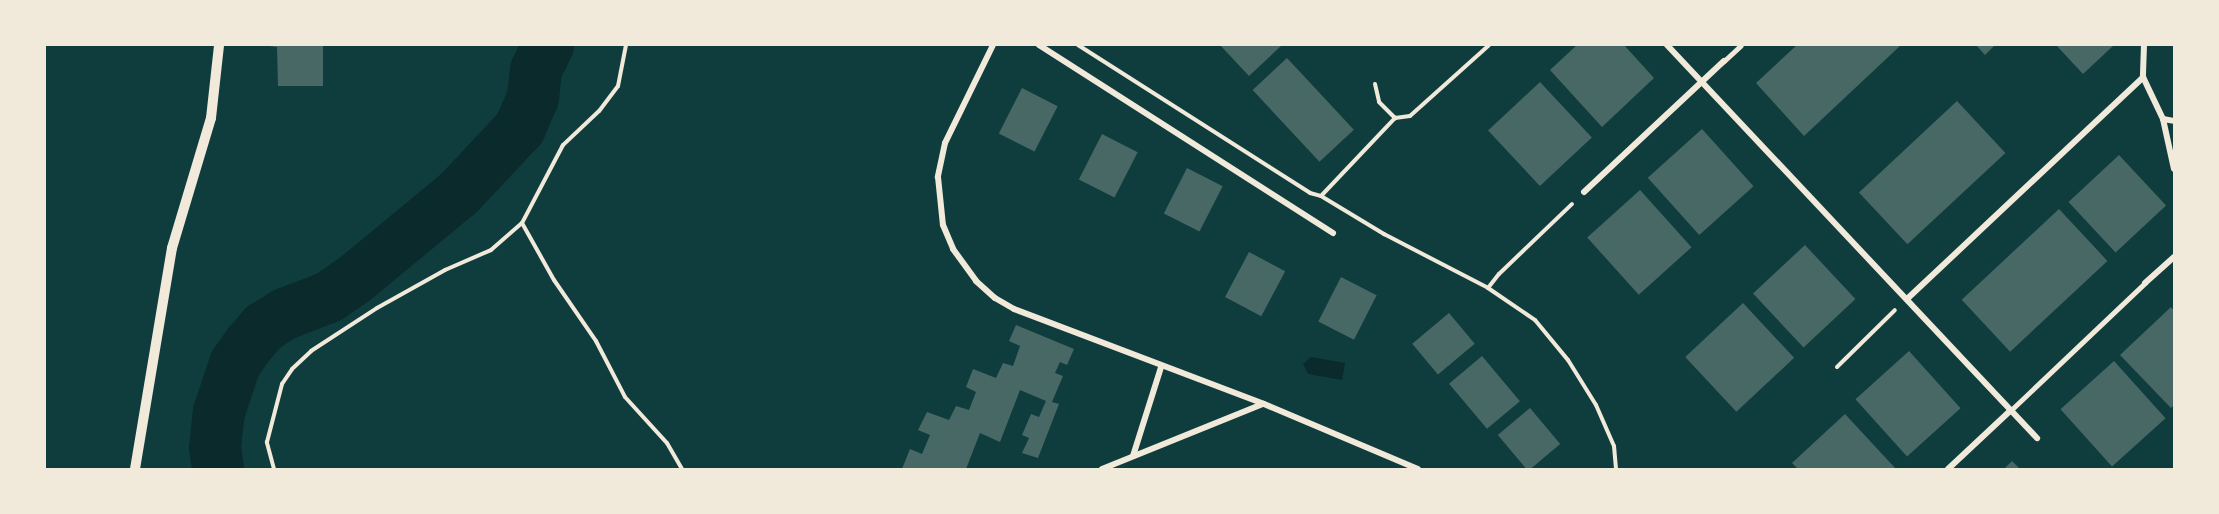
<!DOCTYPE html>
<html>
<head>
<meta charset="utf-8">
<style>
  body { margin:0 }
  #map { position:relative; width:2219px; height:514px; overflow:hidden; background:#0f3d3e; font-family:"Libre Baskerville",serif }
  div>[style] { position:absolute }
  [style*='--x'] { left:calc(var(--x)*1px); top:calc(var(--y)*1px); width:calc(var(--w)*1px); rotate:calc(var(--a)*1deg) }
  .water>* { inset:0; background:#0a2a2b }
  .river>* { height:52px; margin:-26px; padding:0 26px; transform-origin:26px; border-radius:26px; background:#0a2a2b }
  .building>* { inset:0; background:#486865; transform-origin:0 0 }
  .path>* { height:4px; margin:-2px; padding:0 2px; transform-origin:2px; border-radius:2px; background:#f1e9da }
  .pedestrian>* { height:5px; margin:-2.5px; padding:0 2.5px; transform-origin:2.5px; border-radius:2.5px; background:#f1e9da }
  .minor>* { height:6px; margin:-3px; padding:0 3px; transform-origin:3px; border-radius:3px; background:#f1e9da }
  .tertiary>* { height:10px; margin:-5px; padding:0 5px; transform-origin:5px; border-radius:5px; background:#f1e9da }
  span { translate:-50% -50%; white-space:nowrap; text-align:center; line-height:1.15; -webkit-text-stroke:6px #f1e9da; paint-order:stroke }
  .frame { position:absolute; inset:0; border:46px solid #f1e9da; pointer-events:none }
</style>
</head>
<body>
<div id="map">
  <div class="water">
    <div style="clip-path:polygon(1311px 357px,1345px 363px,1342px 380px,1308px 374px,1303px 364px)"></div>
  </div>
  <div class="river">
    <div style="--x:218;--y:469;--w:21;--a:-98"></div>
    <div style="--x:215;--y:448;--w:36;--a:-84"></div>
    <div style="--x:219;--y:412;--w:51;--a:-71.6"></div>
    <div style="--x:235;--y:364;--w:24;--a:-55"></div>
    <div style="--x:249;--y:344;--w:23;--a:-49"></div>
    <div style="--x:264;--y:327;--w:25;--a:-32"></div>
    <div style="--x:285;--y:314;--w:47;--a:-21.1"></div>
    <div style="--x:329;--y:297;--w:32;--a:-35"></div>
    <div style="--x:355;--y:279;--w:135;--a:-39.6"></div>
    <div style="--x:459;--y:193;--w:89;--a:-46.8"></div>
    <div style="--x:520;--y:128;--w:33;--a:-67"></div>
    <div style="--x:533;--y:98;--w:28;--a:-84"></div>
    <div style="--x:536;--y:70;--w:28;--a:-64"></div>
  </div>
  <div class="building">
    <div style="clip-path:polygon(260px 45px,323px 45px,323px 86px,278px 86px,277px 47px)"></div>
    <div style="clip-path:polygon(1220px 45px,1282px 45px,1249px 76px)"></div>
    <div style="clip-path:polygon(1577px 45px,1624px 45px,1654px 78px,1602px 127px,1550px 70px)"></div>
    <div style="clip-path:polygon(1797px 45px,1901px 45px,1804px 136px,1756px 83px)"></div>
    <div style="clip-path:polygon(1976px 45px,1995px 45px,1985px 55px)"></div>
    <div style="clip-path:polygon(2056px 45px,2114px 45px,2083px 74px)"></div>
    <div style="left:1287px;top:58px;width:98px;height:47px;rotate:47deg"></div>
    <div style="left:1540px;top:82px;width:76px;height:71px;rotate:47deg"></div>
    <div style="left:1022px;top:88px;width:40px;height:51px;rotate:27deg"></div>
    <div style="left:1957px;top:101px;width:71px;height:134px;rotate:47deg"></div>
    <div style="left:1702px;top:129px;width:77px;height:73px;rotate:48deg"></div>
    <div style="left:1102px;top:134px;width:40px;height:51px;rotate:27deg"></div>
    <div style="left:2119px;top:155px;width:69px;height:69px;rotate:47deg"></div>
    <div style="left:1187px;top:168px;width:40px;height:51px;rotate:27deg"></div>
    <div style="left:1640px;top:190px;width:77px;height:71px;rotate:48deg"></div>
    <div style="left:2059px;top:209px;width:71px;height:133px;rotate:47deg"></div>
    <div style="left:1805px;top:245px;width:74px;height:71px;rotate:47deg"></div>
    <div style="left:1249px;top:252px;width:41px;height:51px;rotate:28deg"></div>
    <div style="left:1341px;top:277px;width:40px;height:50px;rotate:27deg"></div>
    <div style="left:1743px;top:303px;width:75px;height:79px;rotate:47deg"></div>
    <div style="clip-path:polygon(2171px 307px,2174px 311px,2174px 405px,2171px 408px,2120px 355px)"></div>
    <div style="left:1449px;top:313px;width:40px;height:48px;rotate:50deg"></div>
    <div style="clip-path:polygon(1016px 325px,1074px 349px,1067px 365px,1060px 362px,1055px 373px,1063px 376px,1052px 402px,1059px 404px,1038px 458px,1022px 453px,1029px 438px,1022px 435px,1031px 414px,1039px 417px,1046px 401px,1020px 390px,1000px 442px,980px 433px,966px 469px,902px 469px,910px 449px,922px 454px,930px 435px,918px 430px,927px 412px,949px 420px,956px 406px,969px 410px,976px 392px,966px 387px,973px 369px,996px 378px,1003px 363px,1013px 366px,1020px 346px,1009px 341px)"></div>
    <div style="left:1909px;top:351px;width:77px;height:72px;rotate:48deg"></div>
    <div style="left:1482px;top:356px;width:59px;height:43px;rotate:50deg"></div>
    <div style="left:2114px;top:361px;width:77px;height:72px;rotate:48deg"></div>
    <div style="left:1530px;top:408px;width:47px;height:42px;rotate:50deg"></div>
    <div style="clip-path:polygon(1845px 414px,1896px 469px,1798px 469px,1792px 463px)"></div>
    <div style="clip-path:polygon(2012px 461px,2020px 469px,2004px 469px)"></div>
  </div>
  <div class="path">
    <div style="--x:626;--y:45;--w:42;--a:101"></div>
    <div style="--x:618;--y:86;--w:31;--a:127"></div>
    <div style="--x:599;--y:111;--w:50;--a:136.6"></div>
    <div style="--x:563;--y:145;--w:88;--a:117.7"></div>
    <div style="--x:522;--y:223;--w:65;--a:60.7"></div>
    <div style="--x:554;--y:280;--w:74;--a:55.5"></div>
    <div style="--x:596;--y:341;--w:63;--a:62.6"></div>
    <div style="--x:625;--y:397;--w:62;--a:47.6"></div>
    <div style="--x:667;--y:443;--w:30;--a:60"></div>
    <div style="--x:1078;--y:45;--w:275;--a:32.5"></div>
    <div style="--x:1310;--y:193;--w:11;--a:15"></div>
    <div style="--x:1321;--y:196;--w:108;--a:-46.5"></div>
    <div style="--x:1395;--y:118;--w:15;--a:-8"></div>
    <div style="--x:1410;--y:116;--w:106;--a:-41.9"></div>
    <div style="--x:1375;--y:84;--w:18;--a:77"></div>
    <div style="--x:1379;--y:102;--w:23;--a:45"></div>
    <div style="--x:1321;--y:196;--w:74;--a:31.1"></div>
    <div style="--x:1384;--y:234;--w:117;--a:27.4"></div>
    <div style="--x:1488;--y:288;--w:57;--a:34.2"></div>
    <div style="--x:1535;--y:320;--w:52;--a:50.5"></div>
    <div style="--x:1568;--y:360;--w:53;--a:58.1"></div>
    <div style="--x:1596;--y:405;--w:45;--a:66.3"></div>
    <div style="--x:1614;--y:446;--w:23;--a:85"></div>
    <div style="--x:1488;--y:288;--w:18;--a:-52"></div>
    <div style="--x:1499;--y:274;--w:101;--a:-43.8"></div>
    <div style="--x:1837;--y:367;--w:81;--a:-44.5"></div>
    <div style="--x:274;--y:469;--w:28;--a:-105"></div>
    <div style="--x:267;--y:442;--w:60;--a:-75.5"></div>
    <div style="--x:282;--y:384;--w:18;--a:-56"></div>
    <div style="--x:292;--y:369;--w:26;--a:-43"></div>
    <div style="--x:311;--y:351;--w:79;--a:-33.1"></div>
    <div style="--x:377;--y:308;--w:78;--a:-29.2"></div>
    <div style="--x:445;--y:270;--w:50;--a:-23.5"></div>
    <div style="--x:491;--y:250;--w:41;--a:-41.1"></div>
  </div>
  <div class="pedestrian">
    <div style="--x:1724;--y:61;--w:23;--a:-43"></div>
    <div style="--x:2011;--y:410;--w:185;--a:-43.5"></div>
  </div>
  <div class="minor">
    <div style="--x:993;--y:45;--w:109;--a:116.1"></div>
    <div style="--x:945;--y:143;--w:35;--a:102"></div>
    <div style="--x:938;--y:177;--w:48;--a:84.1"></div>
    <div style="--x:943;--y:225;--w:26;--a:67"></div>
    <div style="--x:953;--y:249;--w:39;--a:54"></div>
    <div style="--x:976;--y:281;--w:25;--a:42"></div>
    <div style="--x:995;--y:298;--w:22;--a:30"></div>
    <div style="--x:1014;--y:309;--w:267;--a:20.8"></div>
    <div style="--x:1264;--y:404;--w:167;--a:22.9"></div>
    <div style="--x:1039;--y:45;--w:349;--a:32.6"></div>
    <div style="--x:1667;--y:45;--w:540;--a:46.73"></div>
    <div style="--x:2144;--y:45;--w:32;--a:92"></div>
    <div style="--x:2143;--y:77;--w:47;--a:64.5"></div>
    <div style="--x:2163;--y:119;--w:51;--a:77.6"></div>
    <div style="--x:2163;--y:119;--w:11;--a:10"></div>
    <div style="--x:1584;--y:192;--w:192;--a:-43.1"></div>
    <div style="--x:2145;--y:283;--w:39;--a:-42"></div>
    <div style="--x:1907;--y:299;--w:324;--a:-43.2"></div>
    <div style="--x:1133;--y:456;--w:93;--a:-72.5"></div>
    <div style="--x:1102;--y:469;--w:174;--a:-22"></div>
    <div style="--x:1948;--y:469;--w:86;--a:-43.1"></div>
  </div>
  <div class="tertiary">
    <div style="--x:135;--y:469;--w:224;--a:-80.5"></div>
    <div style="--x:172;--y:248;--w:136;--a:-73.3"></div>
    <div style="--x:211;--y:118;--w:73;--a:-83.7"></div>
  </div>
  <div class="frame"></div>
</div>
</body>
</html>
